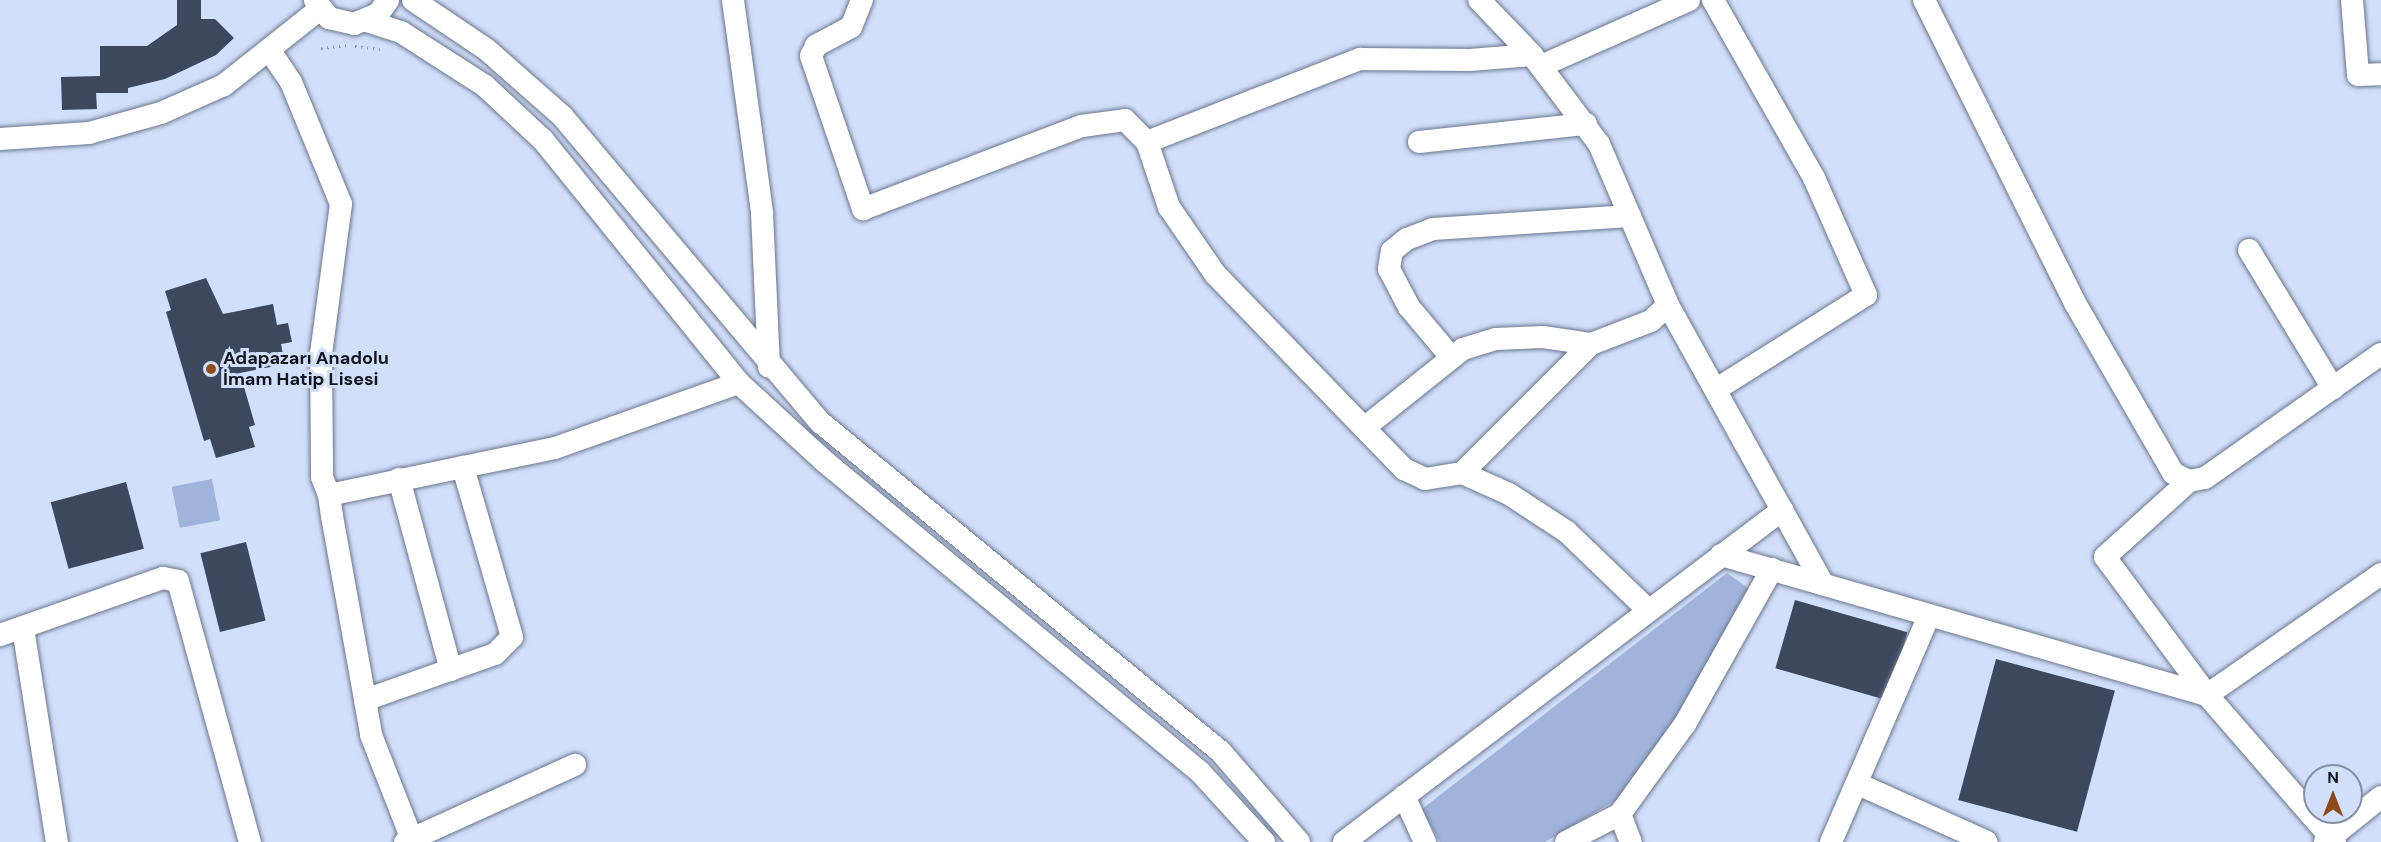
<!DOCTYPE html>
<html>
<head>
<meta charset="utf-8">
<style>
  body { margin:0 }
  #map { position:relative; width:2381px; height:842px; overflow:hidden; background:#d1dffa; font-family:"DM Sans",sans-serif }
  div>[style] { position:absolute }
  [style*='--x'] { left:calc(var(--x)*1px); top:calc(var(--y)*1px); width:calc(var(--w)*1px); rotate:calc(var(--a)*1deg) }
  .green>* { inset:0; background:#a0b4db; transform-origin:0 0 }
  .building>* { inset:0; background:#3d485e; transform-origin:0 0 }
  .path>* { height:3px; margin-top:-1.5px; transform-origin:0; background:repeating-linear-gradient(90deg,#8e99ae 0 1.5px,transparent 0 6px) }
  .roads { filter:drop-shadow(0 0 2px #6a768e) drop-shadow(0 0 2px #6a768e) }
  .minor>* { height:22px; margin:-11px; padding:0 11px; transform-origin:11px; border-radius:11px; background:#fff }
  .dots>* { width:16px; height:16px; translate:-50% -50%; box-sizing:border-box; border:3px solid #d1dffa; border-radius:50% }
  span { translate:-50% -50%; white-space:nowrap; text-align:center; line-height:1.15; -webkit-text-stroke:6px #d1dffa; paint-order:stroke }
  .poi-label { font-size:18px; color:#0f141d; font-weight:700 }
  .left { translate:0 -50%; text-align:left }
  .north { position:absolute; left:2303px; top:764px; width:60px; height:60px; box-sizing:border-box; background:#d1dffa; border:2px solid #838ea2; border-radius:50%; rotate:0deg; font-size:16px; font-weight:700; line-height:24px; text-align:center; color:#0f141d }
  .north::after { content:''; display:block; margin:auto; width:21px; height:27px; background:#8d4b19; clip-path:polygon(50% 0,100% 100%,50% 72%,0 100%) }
</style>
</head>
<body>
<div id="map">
  <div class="green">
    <div style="left:212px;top:479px;width:42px;height:41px;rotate:79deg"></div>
    <div style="clip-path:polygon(1727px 573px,1755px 593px,1672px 731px,1621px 797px,1545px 842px,1440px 842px,1422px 809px)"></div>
  </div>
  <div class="building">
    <div style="clip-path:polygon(177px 0,201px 0,201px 19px,215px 19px,234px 38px,216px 55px,165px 79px,128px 88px,128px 93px,96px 93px,97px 109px,62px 110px,61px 77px,100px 76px,100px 46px,147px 46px,177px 25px)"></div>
    <div style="clip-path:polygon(206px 278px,223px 314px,273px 304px,277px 325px,288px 323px,292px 342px,281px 344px,285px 364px,240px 373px,255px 425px,249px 427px,255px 447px,216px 458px,210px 439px,204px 441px,166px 312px,171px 310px,165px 291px)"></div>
    <div style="left:126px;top:482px;width:69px;height:78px;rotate:75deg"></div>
    <div style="left:246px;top:542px;width:81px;height:47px;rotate:76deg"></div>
    <div style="left:1795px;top:600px;width:117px;height:71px;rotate:16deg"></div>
    <div style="left:1996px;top:659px;width:123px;height:146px;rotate:15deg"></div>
  </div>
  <div class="path">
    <div style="--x:355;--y:46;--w:26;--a:7"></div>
    <div style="--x:321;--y:48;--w:28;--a:-6"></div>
  </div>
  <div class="roads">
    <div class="minor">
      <div style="--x:315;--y:0;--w:23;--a:52"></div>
      <div style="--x:329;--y:18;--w:26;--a:13"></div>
      <div style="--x:354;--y:24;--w:26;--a:-23"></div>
      <div style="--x:378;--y:14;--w:17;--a:-54"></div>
      <div style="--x:413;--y:0;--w:88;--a:33.9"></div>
      <div style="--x:486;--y:49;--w:103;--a:41.4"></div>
      <div style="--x:563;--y:117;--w:399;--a:49.9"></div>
      <div style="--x:820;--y:422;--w:519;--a:39.45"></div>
      <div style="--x:1221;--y:752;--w:119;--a:49.1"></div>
      <div style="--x:733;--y:0;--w:215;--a:82.2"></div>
      <div style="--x:762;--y:213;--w:154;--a:87.4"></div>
      <div style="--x:862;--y:0;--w:29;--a:112"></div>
      <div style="--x:851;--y:27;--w:40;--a:152"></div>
      <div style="--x:816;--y:46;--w:11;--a:117"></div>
      <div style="--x:811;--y:56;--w:162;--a:71.2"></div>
      <div style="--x:863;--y:209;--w:234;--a:-20.8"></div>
      <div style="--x:1082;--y:126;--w:43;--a:-7.9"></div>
      <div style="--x:1125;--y:120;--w:31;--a:45"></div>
      <div style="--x:1147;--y:142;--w:69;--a:71.3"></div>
      <div style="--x:1169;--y:207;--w:81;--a:55.5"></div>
      <div style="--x:1215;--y:274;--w:272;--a:45.9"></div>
      <div style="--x:1404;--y:469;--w:23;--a:25"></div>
      <div style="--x:1425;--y:479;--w:37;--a:-9"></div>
      <div style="--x:1462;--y:473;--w:51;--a:24.1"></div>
      <div style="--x:1509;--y:494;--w:69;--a:33.2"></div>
      <div style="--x:1567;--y:532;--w:112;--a:43.9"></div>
      <div style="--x:1713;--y:0;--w:205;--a:60.4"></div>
      <div style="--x:1814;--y:178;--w:128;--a:66"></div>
      <div style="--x:1866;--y:295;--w:176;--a:147.8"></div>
      <div style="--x:1924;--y:0;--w:339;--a:63.5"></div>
      <div style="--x:2075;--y:303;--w:196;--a:60"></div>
      <div style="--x:2173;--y:473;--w:18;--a:27"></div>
      <div style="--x:2189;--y:481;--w:16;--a:-11"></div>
      <div style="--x:2205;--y:478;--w:215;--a:-35.2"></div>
      <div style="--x:2352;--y:0;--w:75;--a:85.4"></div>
      <div style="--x:2358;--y:75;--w:23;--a:-2"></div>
      <div style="--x:367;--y:21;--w:36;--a:18"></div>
      <div style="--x:401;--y:32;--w:100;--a:32.7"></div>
      <div style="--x:485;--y:86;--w:79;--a:43"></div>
      <div style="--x:543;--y:140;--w:312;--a:51.1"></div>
      <div style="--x:739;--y:383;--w:115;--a:42.5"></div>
      <div style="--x:824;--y:461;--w:488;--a:39.6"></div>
      <div style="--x:1200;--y:772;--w:95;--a:47.6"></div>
      <div style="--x:270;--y:51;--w:37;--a:56"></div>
      <div style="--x:291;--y:82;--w:132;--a:67.7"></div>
      <div style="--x:341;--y:204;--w:150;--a:97.6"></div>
      <div style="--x:321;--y:353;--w:124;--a:89.5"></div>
      <div style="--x:322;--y:477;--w:19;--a:69"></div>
      <div style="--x:1541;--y:66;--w:162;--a:-24"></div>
      <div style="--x:0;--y:139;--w:89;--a:-3.9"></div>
      <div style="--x:89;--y:133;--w:75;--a:-15.5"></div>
      <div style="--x:161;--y:113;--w:69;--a:-24"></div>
      <div style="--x:224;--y:85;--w:122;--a:-38.4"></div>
      <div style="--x:1147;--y:142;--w:229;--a:-21.3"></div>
      <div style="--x:1360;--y:59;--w:110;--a:0.5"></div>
      <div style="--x:1470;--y:60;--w:62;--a:-4.6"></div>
      <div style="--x:1419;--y:142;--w:168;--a:-6.2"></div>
      <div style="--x:2249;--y:250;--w:162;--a:58.7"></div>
      <div style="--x:1451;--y:357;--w:65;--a:-130"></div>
      <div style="--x:1409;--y:307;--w:43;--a:-117.8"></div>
      <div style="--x:1389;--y:269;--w:18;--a:-81"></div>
      <div style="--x:1392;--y:251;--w:19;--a:-39"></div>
      <div style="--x:1407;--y:239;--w:28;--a:-21"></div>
      <div style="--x:1433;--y:229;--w:197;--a:-3.8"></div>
      <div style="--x:1364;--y:428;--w:127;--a:-38.6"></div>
      <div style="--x:1463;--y:349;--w:34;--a:-17"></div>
      <div style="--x:1496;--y:339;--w:47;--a:-2.4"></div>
      <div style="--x:1543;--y:337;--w:49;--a:8.3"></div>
      <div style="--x:463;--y:467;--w:94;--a:-11.7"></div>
      <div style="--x:555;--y:448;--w:195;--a:-19.5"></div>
      <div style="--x:1462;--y:473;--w:182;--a:-45"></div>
      <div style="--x:1591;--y:344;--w:64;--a:-21"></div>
      <div style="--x:1651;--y:321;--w:23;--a:-43"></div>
      <div style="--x:399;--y:479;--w:198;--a:74.8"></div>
      <div style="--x:2189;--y:481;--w:113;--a:137.9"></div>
      <div style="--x:2105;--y:557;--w:172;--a:53.5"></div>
      <div style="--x:2207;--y:695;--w:195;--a:49"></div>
      <div style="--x:1782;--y:510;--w:85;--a:61"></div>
      <div style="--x:1721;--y:555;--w:506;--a:16.07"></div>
      <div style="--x:2207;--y:695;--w:212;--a:-34.8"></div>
      <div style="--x:23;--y:628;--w:217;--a:81"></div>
      <div style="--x:0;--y:635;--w:173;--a:-19.3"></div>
      <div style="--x:163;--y:578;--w:15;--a:11"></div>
      <div style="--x:178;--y:581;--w:271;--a:74.6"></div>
      <div style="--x:365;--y:700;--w:138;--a:-19.5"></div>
      <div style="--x:495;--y:654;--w:24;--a:-45"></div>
      <div style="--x:512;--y:637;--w:177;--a:-106.1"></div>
      <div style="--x:463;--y:467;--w:137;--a:168.2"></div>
      <div style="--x:329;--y:495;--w:21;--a:82"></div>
      <div style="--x:332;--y:516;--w:187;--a:79.8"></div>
      <div style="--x:365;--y:700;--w:36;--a:80"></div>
      <div style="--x:371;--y:735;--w:115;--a:68.6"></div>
      <div style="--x:1858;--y:784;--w:141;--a:24.2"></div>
      <div style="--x:1404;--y:796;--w:51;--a:65.5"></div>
      <div style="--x:1620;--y:814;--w:30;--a:69"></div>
      <div style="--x:405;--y:842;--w:187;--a:-24.4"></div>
      <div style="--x:1344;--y:842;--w:550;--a:-37.16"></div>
      <div style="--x:1782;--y:510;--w:235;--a:-119.1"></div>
      <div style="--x:1668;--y:305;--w:175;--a:-113.2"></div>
      <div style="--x:1599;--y:144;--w:111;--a:-127"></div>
      <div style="--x:1532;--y:55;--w:76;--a:-133.9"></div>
      <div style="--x:1566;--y:842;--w:61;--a:-27.4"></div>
      <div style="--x:1620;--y:814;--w:111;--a:-54.2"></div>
      <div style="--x:1685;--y:724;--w:178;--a:-60.7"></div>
      <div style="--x:1831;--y:842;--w:247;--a:-66.6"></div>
      <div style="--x:2325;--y:842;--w:72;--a:-38.8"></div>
    </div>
  </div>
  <div class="dots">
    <div style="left:211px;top:369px;background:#8d4b19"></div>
  </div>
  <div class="poi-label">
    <span class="left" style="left:223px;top:369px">Adapazarı Anadolu<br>İmam Hatip Lisesi</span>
  </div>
  <div class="north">N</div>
</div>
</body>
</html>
